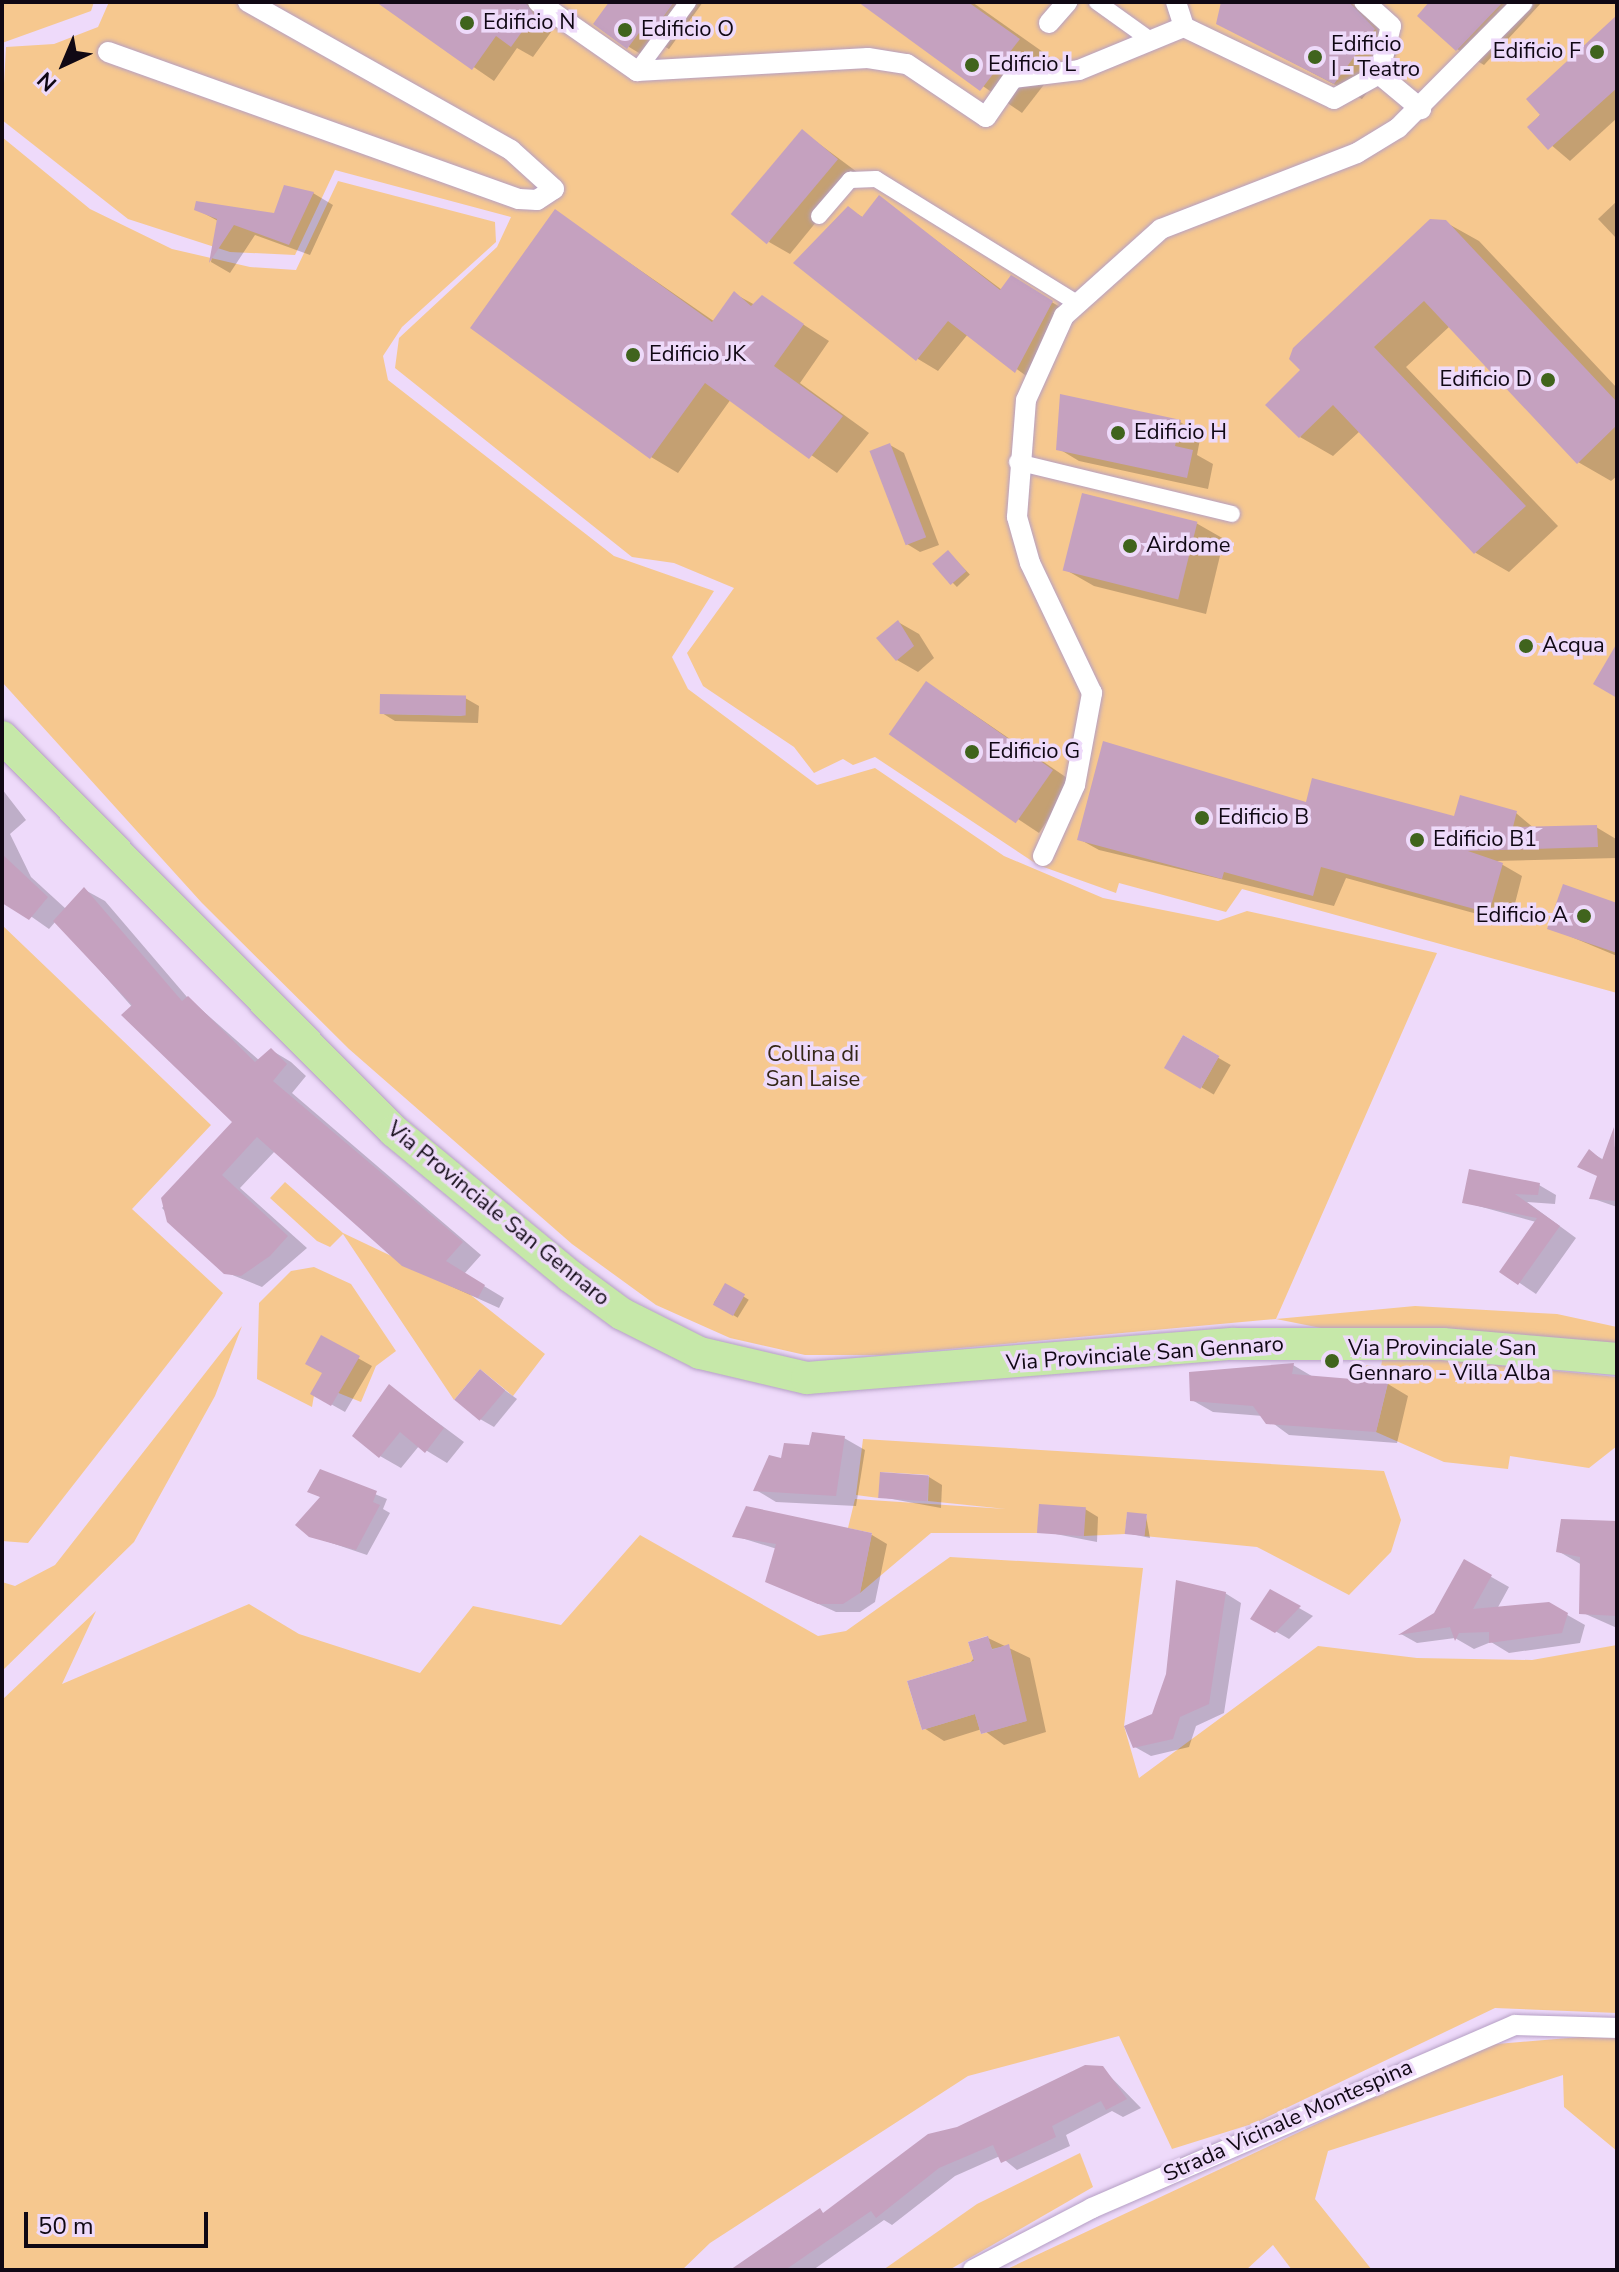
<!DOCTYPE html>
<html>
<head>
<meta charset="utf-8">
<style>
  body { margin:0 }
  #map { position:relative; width:1619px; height:2272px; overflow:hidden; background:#eedafa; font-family:"Nunito Sans",sans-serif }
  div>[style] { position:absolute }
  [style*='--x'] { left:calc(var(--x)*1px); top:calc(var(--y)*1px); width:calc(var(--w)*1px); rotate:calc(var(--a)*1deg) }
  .green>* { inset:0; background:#f6c88f }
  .shadow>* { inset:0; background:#0003; transform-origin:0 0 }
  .building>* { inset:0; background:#c5a1bf; transform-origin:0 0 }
  .roads { filter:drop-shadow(0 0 2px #b59fc4) drop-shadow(0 0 2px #b59fc4) }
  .pedestrian>* { height:16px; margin:-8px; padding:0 8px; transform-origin:8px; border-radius:8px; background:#fff }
  .minor>* { height:20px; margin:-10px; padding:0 10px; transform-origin:10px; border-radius:10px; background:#fff }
  .primary>* { height:32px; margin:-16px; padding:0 16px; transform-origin:16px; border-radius:16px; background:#c6e8a9 }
  .dots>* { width:22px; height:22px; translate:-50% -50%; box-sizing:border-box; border:4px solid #eedafa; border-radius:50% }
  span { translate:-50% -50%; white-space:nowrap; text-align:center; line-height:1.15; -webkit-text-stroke:7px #eedafa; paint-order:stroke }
  .poi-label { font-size:22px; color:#100814 }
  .left { translate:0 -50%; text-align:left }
  .right { translate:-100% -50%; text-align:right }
  .park-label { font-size:22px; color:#342616 }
  .street-label { font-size:22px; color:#100814 }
  .frame { position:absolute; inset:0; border:4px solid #100814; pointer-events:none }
  .north { position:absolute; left:24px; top:24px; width:80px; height:80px; -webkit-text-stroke:6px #eedafa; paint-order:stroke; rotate:224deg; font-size:22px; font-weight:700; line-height:32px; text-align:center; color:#100814 }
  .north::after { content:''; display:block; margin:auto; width:28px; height:36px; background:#100814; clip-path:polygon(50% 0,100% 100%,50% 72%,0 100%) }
  .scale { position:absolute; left:24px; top:2212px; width:184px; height:36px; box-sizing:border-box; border:4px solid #100814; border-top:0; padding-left:10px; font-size:24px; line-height:28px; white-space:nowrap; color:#100814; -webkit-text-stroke:6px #eedafa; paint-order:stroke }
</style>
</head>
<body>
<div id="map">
  <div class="green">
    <div style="clip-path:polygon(2px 2px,94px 2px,91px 11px,2px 43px)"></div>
    <div style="clip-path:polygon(109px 2px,1617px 2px,1617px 993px,1242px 889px,1226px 912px,1119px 883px,1116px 893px,1038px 865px,875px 757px,853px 765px,843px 759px,814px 773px,794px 747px,703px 686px,687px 653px,734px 588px,674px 563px,632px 557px,395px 368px,399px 338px,497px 247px,511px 217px,335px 170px,295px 255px,230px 252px,128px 219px,2px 120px,6px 47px,54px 44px,98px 27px)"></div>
    <div style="clip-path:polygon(evenodd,2px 137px,90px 209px,172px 249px,250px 267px,296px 270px,338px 181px,495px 222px,496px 242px,402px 327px,383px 356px,388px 380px,614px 556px,714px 591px,672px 657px,688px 689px,817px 785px,875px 768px,1004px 856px,1103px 898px,1218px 921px,1247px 911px,1437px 953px,1276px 1319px,1415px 1306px,1557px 1314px,1617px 1327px,1617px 1350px,1351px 1334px,1276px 1319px,883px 1355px,805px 1355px,730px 1338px,656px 1305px,572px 1244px,349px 1049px,202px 903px,2px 682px,2px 137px,380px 695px,465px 716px,380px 714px,380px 695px,2px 137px,1183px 1035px,1219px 1056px,1201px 1088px,1165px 1068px,1183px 1035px)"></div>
    <div style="clip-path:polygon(2px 925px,211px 1125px,132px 1209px,223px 1293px,28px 1543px,2px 1541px)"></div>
    <div style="clip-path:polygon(285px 1182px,343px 1233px,467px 1292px,545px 1354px,513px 1396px,480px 1369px,454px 1400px,343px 1234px,330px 1247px,317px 1241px,270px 1198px)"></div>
    <div style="clip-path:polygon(314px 1267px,351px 1284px,396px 1351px,376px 1366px,361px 1402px,316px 1384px,312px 1407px,257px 1379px,259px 1303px,291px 1271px)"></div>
    <div style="clip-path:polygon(242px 1326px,215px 1396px,134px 1542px,2px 1671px,2px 1582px,15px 1586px,55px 1565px)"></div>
    <div style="clip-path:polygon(1383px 1354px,1617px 1377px,1617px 1446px,1589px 1468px,1510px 1456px,1508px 1469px,1444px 1462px,1376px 1432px,1388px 1383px,1354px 1379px,1355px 1364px,1381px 1367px)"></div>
    <div style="clip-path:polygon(863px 1439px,1384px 1471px,1401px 1520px,1391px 1552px,1349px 1595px,1257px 1547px,1144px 1536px,1147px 1515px,1127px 1513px,1125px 1534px,1084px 1536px,1039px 1505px,1038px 1533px,931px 1533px,860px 1593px,872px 1533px,848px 1528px,855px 1499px,1006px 1509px,928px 1501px,929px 1475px,881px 1472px,879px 1498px,856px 1495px)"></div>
    <div style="clip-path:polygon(evenodd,640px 1535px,818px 1636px,846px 1631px,950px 1557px,1143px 1568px,1124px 1726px,1139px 1778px,1318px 1646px,1417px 1658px,1532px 1660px,1617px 1645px,1617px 2013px,1495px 2008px,1255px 2123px,1172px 2149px,1119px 2036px,968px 2076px,710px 2243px,682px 2270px,2px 2270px,2px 1700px,96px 1611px,62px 1684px,249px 1604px,299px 1634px,420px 1673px,473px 1606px,561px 1625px,640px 1535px,987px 1636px,992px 1649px,1009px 1645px,1026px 1721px,981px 1734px,975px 1714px,922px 1730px,907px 1681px,974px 1661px,968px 1642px,987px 1636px)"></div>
    <div style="clip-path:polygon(1580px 2037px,1617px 2038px,1617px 2151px,1564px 2107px,1563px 2075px,1328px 2151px,1315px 2199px,1372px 2270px,1292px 2270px,1273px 2245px,1246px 2270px,1005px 2270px,1485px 2045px)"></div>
    <div style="clip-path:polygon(1080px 2153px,1093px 2187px,949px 2270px,883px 2270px,977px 2204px)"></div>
  </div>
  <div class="shadow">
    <div style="clip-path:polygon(379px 2px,525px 2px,554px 28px,533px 57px,517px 48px,494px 81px)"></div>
    <div style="clip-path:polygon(611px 2px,703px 2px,669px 49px,660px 44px,649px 59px,629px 47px)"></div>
    <div style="clip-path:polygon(861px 2px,972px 2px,1060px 64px,1022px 113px)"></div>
    <div style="clip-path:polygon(1223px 2px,1350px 2px,1402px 47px,1362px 99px,1218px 23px)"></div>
    <div style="clip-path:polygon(1430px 2px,1542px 2px,1484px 65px,1457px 49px)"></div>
    <div style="clip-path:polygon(1617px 20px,1617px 118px,1570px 161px,1530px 127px)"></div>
    <div style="clip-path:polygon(802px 131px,857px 172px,790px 254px,769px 242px)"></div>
    <div style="clip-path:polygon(313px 193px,333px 205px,310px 255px,255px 235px,230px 273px,211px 262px,218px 221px,196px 209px,275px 215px)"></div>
    <div style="clip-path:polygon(880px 198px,1002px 290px,1032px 290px,1073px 315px,1036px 383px,968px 334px,938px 371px,918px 359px,849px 209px,864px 218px)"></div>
    <div style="clip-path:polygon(1617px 201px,1617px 239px,1598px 219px)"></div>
    <div style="clip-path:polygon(556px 212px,715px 322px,735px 294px,755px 305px,762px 298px,829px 341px,800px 383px,869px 433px,837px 473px,731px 399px,678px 473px,651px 457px)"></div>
    <div style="clip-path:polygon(1445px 222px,1479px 241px,1617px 388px,1617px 476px,1611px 481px,1578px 462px,1450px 326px,1406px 367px,1558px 526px,1509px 572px,1476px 553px,1360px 431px,1333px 456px,1300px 437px)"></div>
    <div style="clip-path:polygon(1180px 422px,1201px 434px,1197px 455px,1213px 464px,1208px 489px,1079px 461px,1059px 449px)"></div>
    <div style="clip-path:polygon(890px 445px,904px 453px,939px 545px,920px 552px,907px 544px)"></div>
    <div style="clip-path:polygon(1196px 523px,1224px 539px,1206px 614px,1094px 586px,1066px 570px)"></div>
    <div style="left:949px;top:553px;width:30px;height:18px;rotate:46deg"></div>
    <div style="clip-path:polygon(898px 622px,919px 634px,934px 658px,918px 672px,897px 660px)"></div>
    <div style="clip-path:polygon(947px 696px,1073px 782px,1039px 833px,892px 735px)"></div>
    <div style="clip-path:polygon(465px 698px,479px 706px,478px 723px,395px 721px,382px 713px)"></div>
    <div style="clip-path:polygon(2px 789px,26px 820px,10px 834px,31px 877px,66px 909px,85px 890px,105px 901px,187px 997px,260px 1061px,271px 1050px,291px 1062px,306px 1076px,292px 1093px,481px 1255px,464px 1274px,504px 1298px,499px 1308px,404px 1265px,275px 1151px,240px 1188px,307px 1248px,262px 1287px,225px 1272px,162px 1208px,234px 1122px,56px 921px,49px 929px,2px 896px)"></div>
    <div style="clip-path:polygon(1307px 805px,1455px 819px,1516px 813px,1535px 829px,1596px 827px,1616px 839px,1617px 858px,1496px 861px,1522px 876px,1510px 923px,1346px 878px,1334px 906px,1099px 850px,1079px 839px)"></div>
    <div style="clip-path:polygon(1617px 905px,1617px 956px,1550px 928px)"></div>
    <div style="left:1184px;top:1038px;width:54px;height:34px;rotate:30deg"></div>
    <div style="clip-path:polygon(1613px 1146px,1617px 1148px,1617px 1207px,1591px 1198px,1599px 1176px,1590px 1152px,1604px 1160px)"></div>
    <div style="clip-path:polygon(1539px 1185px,1556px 1195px,1555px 1204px,1527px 1202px,1576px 1238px,1536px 1294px,1502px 1271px,1536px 1222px,1464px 1202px)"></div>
    <div style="left:725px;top:1285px;width:28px;height:21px;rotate:32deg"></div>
    <div style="clip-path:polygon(322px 1338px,372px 1366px,345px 1412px,313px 1394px,324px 1373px)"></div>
    <div style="clip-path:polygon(1293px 1365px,1315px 1378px,1388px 1384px,1408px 1396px,1397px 1443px,1289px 1435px,1263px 1416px,1213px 1412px,1192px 1400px)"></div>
    <div style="clip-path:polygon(480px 1372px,517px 1399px,494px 1427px,480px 1419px)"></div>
    <div style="clip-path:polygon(390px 1387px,464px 1442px,447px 1463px,419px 1446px,401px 1468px,380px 1456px)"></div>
    <div style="clip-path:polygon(844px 1438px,865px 1450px,856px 1506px,776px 1502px,756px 1490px,782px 1461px)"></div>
    <div style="clip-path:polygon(321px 1472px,387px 1499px,383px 1509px,390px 1513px,367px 1555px,311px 1536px,322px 1498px,310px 1491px)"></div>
    <div style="clip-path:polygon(929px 1477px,942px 1485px,941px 1508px,881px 1497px)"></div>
    <div style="clip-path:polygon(1085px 1509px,1098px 1517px,1097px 1542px,1040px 1531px)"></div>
    <div style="clip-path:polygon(1146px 1516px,1150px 1538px,1127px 1533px)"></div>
    <div style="clip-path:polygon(1617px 1522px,1617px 1628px,1581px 1612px,1582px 1565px,1558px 1551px)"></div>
    <div style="clip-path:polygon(872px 1535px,887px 1544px,875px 1602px,860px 1612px,836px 1612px,768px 1581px,777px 1549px,735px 1536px)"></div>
    <div style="clip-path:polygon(1465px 1562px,1509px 1587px,1497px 1609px,1548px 1604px,1585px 1625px,1580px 1643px,1509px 1653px,1491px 1642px,1474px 1649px,1455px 1638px,1417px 1643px,1401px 1634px,1435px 1614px)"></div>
    <div style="clip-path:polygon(1271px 1592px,1313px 1616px,1289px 1639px,1253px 1618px)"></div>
    <div style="clip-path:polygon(1225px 1593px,1241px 1603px,1224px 1713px,1196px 1726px,1189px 1747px,1151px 1756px,1135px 1747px)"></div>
    <div style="clip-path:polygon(988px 1638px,1030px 1658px,1046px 1732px,1004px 1745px,982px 1729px,944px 1741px,924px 1728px)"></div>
    <div style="clip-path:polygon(1102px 2068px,1141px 2108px,1123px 2117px,1112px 2111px,1066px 2135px,1070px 2146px,1017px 2170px,1000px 2156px,955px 2176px,892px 2225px,884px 2220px,813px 2270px,737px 2270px,958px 2129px)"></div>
  </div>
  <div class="building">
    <div style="clip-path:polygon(376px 2px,525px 2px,534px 15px,511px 47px,496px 36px,472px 70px)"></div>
    <div style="clip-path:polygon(609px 2px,674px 2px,647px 39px,639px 33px,627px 49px,593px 24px)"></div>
    <div style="clip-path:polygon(858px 2px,968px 2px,1020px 39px,980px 91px)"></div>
    <div style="clip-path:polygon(1221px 2px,1349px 2px,1375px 29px,1334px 84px,1216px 24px)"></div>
    <div style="clip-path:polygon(1429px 2px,1503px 2px,1456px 51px,1417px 16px)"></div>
    <div style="clip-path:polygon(1617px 15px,1617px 88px,1548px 150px,1527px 127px,1540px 115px,1526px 99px)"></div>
    <div style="left:802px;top:129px;width:47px;height:111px;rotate:40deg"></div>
    <div style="clip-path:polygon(284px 185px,314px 192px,289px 245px,234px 225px,209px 263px,217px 219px,194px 210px,196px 201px,274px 213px)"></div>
    <div style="clip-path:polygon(879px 195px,1000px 290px,1011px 275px,1053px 301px,1015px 373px,948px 321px,916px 361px,793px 263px,848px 206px,862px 217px)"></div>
    <div style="clip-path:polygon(555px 209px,712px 322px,734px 291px,751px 306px,762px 295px,804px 324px,774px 366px,843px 416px,809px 459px,705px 383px,650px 459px,470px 328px)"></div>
    <div style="clip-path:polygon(1430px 219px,1446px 220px,1617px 402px,1617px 425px,1577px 464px,1424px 301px,1374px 347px,1526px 506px,1474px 554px,1333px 405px,1299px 438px,1265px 405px,1300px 370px,1289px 359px,1293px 348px)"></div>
    <div style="clip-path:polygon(1060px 394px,1181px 420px,1175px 446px,1193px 450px,1187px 478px,1056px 450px)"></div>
    <div style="left:890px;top:443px;width:101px;height:22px;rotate:69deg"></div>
    <div style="left:1082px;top:493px;width:119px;height:80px;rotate:14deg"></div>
    <div style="left:948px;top:550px;width:28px;height:21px;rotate:49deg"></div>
    <div style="clip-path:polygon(898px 620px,914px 646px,896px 661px,876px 638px)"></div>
    <div style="clip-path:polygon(1617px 643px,1617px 698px,1593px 684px)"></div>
    <div style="left:926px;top:681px;width:155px;height:65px;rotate:35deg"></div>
    <div style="left:380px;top:694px;width:86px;height:20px;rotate:1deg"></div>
    <div style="clip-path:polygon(1103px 741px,1306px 802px,1312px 778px,1454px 816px,1460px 795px,1517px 811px,1513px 827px,1597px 825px,1598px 847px,1468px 851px,1503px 863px,1489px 913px,1321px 867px,1313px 896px,1224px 872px,1222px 879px,1077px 840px)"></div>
    <div style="clip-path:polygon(2px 854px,48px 897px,29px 920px,2px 903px)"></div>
    <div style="clip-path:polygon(1563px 884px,1617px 903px,1617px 953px,1547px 929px)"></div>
    <div style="clip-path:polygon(84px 887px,182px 1001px,188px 996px,255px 1062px,271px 1048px,287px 1064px,273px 1081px,463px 1242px,446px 1261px,485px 1285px,478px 1298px,402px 1266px,257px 1137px,222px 1175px,288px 1236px,270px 1256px,241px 1276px,224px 1274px,167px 1222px,161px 1198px,232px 1122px,121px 1015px,132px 1005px,53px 921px)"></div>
    <div style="left:1183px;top:1035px;width:42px;height:38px;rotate:30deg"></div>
    <div style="clip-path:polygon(1614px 1127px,1617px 1201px,1589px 1199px,1597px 1176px,1577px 1167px,1589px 1149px,1602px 1160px)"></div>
    <div style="clip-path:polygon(1469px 1169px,1540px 1183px,1538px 1195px,1515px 1194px,1560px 1226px,1518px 1285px,1499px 1272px,1537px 1218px,1462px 1203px)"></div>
    <div style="left:725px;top:1283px;width:23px;height:25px;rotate:29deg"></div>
    <div style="clip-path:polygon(321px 1335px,360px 1356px,331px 1406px,310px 1394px,322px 1373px,305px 1364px)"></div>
    <div style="clip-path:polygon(1294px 1363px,1292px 1374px,1388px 1382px,1376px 1432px,1266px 1424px,1253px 1406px,1190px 1401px,1189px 1372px)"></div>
    <div style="left:480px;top:1369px;width:33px;height:40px;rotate:40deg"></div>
    <div style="clip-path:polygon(389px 1384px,444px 1428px,425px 1453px,400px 1432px,379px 1458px,352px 1436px)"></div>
    <div style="clip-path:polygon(812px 1432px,845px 1436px,836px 1496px,753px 1491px,769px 1455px,781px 1458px,784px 1443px,809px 1445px)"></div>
    <div style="clip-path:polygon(320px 1469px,377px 1491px,373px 1502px,380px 1505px,356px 1550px,309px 1537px,295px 1525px,320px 1497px,307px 1492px)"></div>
    <div style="left:880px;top:1472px;width:49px;height:26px;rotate:4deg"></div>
    <div style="left:1039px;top:1504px;width:47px;height:29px;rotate:4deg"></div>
    <div style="clip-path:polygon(746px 1506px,872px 1533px,860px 1593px,843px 1604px,818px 1604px,765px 1582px,776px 1544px,732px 1537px)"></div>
    <div style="left:1127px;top:1512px;width:20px;height:22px;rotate:6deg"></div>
    <div style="clip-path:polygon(1561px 1519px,1617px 1521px,1617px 1616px,1579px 1614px,1580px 1557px,1556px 1552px)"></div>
    <div style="clip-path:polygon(1464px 1559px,1492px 1575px,1473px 1609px,1549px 1602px,1568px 1613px,1562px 1633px,1489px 1643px,1489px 1632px,1459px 1633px,1455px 1641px,1450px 1627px,1398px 1635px,1434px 1613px)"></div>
    <div style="clip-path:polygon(1176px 1580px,1226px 1592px,1209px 1704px,1180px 1717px,1173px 1739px,1133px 1748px,1124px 1726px,1152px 1714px,1166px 1674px)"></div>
    <div style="clip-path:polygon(1270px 1589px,1301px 1606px,1275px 1633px,1250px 1619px)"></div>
    <div style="clip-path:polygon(988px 1636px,992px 1650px,1009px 1644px,1027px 1721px,981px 1734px,975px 1714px,922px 1730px,907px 1681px,974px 1661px,968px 1642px)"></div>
    <div style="clip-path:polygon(1085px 2065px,1103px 2066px,1127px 2099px,1106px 2110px,1101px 2101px,1052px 2126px,1056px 2137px,1001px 2163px,993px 2145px,939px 2168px,876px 2218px,871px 2211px,785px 2270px,730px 2270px,820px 2208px,823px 2213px,928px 2134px,957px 2127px)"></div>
  </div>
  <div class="roads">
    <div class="pedestrian">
      <div style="--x:1097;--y:2;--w:60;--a:35.5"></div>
      <div style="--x:637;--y:71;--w:86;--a:-53.5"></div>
      <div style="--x:819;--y:216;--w:48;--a:-49.3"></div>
      <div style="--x:850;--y:180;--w:26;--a:-2"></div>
      <div style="--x:876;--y:179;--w:236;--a:31.7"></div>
      <div style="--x:1017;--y:462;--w:221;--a:13.6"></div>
    </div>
    <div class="minor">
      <div style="--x:538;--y:2;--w:121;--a:34.9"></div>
      <div style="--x:637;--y:71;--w:231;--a:-3.2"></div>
      <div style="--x:868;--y:58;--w:39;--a:9"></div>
      <div style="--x:907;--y:64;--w:95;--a:33.9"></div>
      <div style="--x:986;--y:117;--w:47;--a:-55.3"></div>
      <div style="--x:1013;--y:78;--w:66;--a:-6.9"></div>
      <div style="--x:1079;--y:70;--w:113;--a:-22.3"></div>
      <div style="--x:1176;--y:2;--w:26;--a:72"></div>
      <div style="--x:1184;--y:27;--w:166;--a:25.6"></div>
      <div style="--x:1334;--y:99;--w:51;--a:-29.1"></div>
      <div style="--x:1379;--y:74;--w:49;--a:-76"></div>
      <div style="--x:1391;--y:26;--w:36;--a:-138"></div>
      <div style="--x:1049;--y:23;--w:28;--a:-49"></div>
      <div style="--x:108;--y:52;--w:436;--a:19.7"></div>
      <div style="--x:519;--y:199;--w:18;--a:3"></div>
      <div style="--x:537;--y:200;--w:20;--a:-33"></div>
      <div style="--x:554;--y:189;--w:58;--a:-137.8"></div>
      <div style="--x:511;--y:150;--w:302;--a:-150.6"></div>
      <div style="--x:1379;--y:74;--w:55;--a:39.8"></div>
      <div style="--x:1043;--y:856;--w:78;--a:-65.7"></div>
      <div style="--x:1075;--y:785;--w:94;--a:-79.5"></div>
      <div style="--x:1092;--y:693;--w:144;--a:-115.5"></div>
      <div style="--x:1030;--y:563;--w:48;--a:-105.8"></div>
      <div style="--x:1017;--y:517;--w:117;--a:-85.6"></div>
      <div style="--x:1026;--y:400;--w:92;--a:-65.7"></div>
      <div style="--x:1064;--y:316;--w:130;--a:-41.9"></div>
      <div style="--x:1161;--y:229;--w:210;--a:-21.2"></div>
      <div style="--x:1357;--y:153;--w:48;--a:-31.4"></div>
      <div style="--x:1398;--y:128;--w:177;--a:-45.2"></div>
      <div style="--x:973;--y:2270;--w:134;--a:-27.5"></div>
      <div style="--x:1092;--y:2208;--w:461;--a:-23.4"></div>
      <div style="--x:1515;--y:2025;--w:102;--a:1.7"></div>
    </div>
    <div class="primary">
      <div style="--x:2;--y:737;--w:556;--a:45.15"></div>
      <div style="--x:394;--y:1131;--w:228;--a:39.5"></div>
      <div style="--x:570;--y:1276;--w:64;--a:36.2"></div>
      <div style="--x:622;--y:1314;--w:87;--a:26.6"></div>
      <div style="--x:700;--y:1353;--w:110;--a:13.2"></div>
      <div style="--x:807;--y:1378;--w:428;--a:-4.6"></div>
      <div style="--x:1234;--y:1344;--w:209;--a:0"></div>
      <div style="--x:1443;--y:1344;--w:175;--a:4.9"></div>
    </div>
  </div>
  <div class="dots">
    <div style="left:467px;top:23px;background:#40641d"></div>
    <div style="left:625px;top:30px;background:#40641d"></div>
    <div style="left:1597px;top:52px;background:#40641d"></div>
    <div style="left:1315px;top:57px;background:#40641d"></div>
    <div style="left:972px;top:65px;background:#40641d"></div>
    <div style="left:633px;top:355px;background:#40641d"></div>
    <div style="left:1548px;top:380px;background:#40641d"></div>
    <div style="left:1118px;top:433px;background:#40641d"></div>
    <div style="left:1130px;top:546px;background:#40641d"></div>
    <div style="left:1526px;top:646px;background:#40641d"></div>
    <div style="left:972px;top:752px;background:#40641d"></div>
    <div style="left:1202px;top:818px;background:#40641d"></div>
    <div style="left:1417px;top:840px;background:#40641d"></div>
    <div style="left:1584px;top:916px;background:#40641d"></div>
    <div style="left:1332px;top:1361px;background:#40641d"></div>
  </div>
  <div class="poi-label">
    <span class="left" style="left:483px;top:23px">Edificio N</span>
    <span class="left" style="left:641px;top:30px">Edificio O</span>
    <span class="left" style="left:1331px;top:57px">Edificio<br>I - Teatro</span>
    <span class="right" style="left:1581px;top:52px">Edificio F</span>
    <span class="left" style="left:988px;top:65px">Edificio L</span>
    <span class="left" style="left:649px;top:355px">Edificio JK</span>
    <span class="right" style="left:1532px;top:380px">Edificio D</span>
    <span class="left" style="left:1134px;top:433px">Edificio H</span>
    <span class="left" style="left:1146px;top:546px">Airdome</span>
    <span class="left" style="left:1542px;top:646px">Acqua</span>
    <span class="left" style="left:988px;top:752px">Edificio G</span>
    <span class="left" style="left:1218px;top:818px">Edificio B</span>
    <span class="left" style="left:1433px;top:840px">Edificio B1</span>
    <span class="right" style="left:1568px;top:916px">Edificio A</span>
    <span class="left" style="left:1348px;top:1361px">Via Provinciale San<br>Gennaro - Villa Alba</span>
  </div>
  <div class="park-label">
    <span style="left:813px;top:1067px">Collina di<br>San Laise</span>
  </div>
  <div class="street-label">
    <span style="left:498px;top:1214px;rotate:39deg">Via Provinciale San Gennaro</span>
    <span style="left:1145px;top:1354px;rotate:-4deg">Via Provinciale San Gennaro</span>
    <span style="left:1288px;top:2121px;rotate:-24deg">Strada Vicinale Montespina</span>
  </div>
  <div class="frame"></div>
  <div class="north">N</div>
  <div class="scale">50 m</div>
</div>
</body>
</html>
